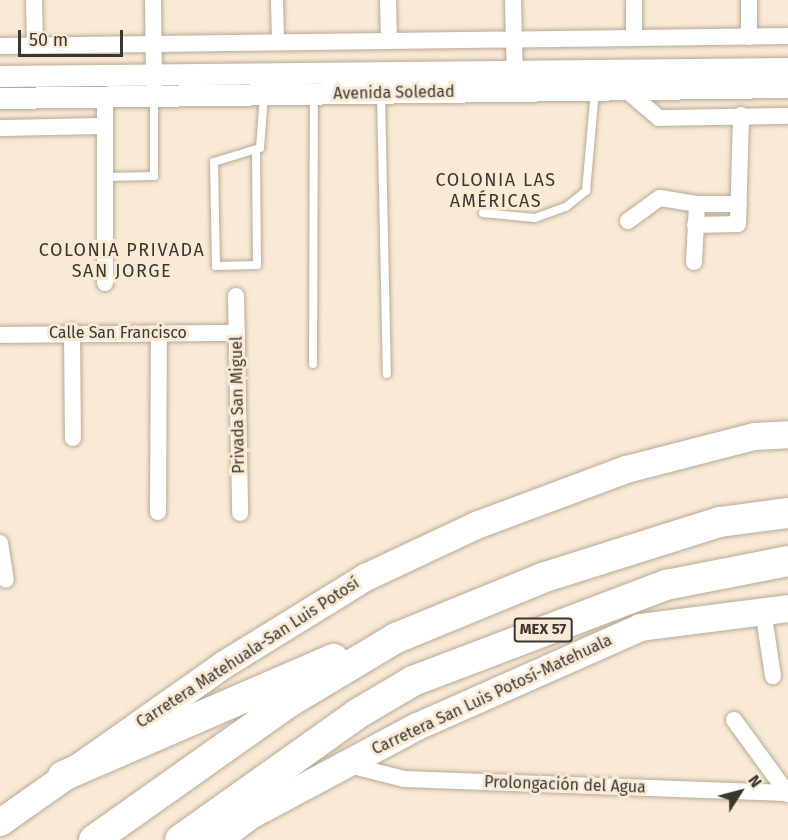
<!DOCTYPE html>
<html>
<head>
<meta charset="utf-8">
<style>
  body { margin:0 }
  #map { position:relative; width:788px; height:840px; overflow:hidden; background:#f9ead6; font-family:"Fira Sans",sans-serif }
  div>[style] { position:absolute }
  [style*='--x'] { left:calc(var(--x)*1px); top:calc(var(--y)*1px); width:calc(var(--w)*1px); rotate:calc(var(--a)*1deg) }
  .roads { filter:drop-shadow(0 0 2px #b8a996) drop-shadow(0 0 2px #b8a996) }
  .service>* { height:8px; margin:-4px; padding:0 4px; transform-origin:4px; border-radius:4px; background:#fff }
  .pedestrian>* { height:12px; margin:-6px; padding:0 6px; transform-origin:6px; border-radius:6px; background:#fff }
  .minor>* { height:16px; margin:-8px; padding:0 8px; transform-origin:8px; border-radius:8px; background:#fff }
  .tertiary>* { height:21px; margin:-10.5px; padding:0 10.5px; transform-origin:10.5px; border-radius:10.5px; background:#fff }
  .primary>* { height:27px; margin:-13.5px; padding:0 13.5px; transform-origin:13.5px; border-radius:13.5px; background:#fff }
  .motorway>* { height:30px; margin:-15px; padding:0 15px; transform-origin:15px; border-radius:15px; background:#fff }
  span { translate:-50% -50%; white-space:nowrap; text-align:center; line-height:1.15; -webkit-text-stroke:6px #f9ead6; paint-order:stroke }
  .shield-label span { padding:2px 4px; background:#f9ead6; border:2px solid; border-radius:4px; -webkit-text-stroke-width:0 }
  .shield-label { font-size:15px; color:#3c362f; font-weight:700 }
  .street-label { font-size:16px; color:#3c362f }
  .neighbourhood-label { font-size:18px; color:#3c362f; letter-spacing:1.5px }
  .north { position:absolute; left:710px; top:762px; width:60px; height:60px; -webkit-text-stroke:4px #f9ead6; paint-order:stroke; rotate:54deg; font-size:16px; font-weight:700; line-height:24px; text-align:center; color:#3c362f }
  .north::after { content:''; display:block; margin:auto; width:21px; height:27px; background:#3c362f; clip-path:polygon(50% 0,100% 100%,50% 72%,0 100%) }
  .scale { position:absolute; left:18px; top:30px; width:105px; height:27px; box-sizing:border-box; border:3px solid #3c362f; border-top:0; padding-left:8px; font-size:18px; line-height:21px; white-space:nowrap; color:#3c362f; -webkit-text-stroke:4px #f9ead6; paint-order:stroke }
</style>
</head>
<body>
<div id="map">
  <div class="roads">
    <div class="service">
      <div style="--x:381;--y:94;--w:280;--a:88.8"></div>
      <div style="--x:256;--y:152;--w:113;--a:89.5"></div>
      <div style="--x:257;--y:265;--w:41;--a:178.6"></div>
      <div style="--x:216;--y:266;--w:104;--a:-91.1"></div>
      <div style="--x:214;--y:162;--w:48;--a:-16.9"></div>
      <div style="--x:260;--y:148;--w:53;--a:-85.7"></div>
      <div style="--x:105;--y:177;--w:49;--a:-1.2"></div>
      <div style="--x:154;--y:176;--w:80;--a:-90"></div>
      <div style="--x:483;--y:213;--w:52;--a:5.5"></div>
      <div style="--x:535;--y:218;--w:33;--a:-20"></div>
      <div style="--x:566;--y:207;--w:26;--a:-39"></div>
      <div style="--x:586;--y:191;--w:100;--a:-84.9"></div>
      <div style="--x:313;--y:364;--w:270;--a:-89.8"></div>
    </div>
    <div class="pedestrian">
      <div style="--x:277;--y:0;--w:42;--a:88.6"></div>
    </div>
    <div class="minor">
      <div style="--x:34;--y:0;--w:45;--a:88.7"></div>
      <div style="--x:153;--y:0;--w:86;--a:89.3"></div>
      <div style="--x:388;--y:0;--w:41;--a:88.6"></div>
      <div style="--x:513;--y:0;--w:83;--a:88.6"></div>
      <div style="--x:634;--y:0;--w:38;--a:90"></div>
      <div style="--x:749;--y:0;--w:37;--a:90"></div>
      <div style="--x:0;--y:46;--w:788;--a:-0.73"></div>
      <div style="--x:626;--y:90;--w:43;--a:40.3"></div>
      <div style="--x:659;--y:118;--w:129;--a:-0.9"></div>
      <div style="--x:105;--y:96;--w:187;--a:90"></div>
      <div style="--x:0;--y:128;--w:104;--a:-1.1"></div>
      <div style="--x:628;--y:221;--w:39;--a:-36"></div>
      <div style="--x:660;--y:198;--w:37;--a:9"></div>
      <div style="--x:695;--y:225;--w:43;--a:-1.3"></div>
      <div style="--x:738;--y:224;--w:109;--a:-88.4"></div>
      <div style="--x:694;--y:262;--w:58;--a:-87"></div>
      <div style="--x:697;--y:204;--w:42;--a:0"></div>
      <div style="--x:236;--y:296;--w:217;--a:88.9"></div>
      <div style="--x:72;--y:331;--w:107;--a:89.5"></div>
      <div style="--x:0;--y:335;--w:237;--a:-0.5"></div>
      <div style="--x:158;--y:512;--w:179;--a:-89.7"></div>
      <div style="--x:0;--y:543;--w:37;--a:81"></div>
      <div style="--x:763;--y:610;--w:67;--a:81.4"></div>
      <div style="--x:734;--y:720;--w:92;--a:53.9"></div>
      <div style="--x:345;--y:764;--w:61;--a:14.3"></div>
      <div style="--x:404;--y:779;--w:383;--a:2.1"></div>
    </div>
    <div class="tertiary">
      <div style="--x:0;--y:76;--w:788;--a:-0.58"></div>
      <div style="--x:0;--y:98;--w:788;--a:-0.8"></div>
    </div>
    <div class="primary">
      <div style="--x:0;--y:822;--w:274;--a:-35.2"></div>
      <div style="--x:224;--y:664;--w:166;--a:-31.7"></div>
      <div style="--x:365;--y:577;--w:123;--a:-25.1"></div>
      <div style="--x:476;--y:525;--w:160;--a:-20.5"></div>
      <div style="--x:626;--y:469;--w:132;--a:-14.5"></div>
      <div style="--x:754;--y:436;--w:34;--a:-3"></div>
      <div style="--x:217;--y:840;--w:41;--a:-37.1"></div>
      <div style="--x:250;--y:815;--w:189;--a:-28.1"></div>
      <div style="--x:417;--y:726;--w:244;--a:-23.9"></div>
      <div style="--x:640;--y:627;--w:149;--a:-7.3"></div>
    </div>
    <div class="motorway">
      <div style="--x:63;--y:776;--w:295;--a:-23.4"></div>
      <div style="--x:94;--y:840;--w:235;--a:-35.3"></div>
      <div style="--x:286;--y:704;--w:128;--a:-31"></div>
      <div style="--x:396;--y:638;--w:158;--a:-22.3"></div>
      <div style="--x:542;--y:578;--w:187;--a:-17.5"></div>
      <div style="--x:720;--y:522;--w:69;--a:-7.5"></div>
      <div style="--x:180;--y:840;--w:217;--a:-35.4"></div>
      <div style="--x:357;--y:714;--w:65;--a:-30.5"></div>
      <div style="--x:413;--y:681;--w:271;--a:-20.8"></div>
      <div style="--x:666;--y:585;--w:124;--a:-11.1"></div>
    </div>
  </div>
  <div class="shield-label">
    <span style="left:543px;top:630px">MEX 57</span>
  </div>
  <div class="street-label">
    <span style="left:394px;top:93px;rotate:-1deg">Avenida Soledad</span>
    <span style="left:118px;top:333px">Calle San Francisco</span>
    <span style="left:238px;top:405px;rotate:-91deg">Privada San Miguel</span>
    <span style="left:248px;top:653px;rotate:-33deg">Carretera Matehuala-San Luis Potosí</span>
    <span style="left:492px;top:695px;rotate:-25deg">Carretera San Luis Potosí-Matehuala</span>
    <span style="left:565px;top:785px;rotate:2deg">Prolongación del Agua</span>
  </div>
  <div class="neighbourhood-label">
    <span style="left:496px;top:191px">COLONIA LAS<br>AMÉRICAS</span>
    <span style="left:122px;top:261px">COLONIA PRIVADA<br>SAN JORGE</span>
  </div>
  <div class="north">N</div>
  <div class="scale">50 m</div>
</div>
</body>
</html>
